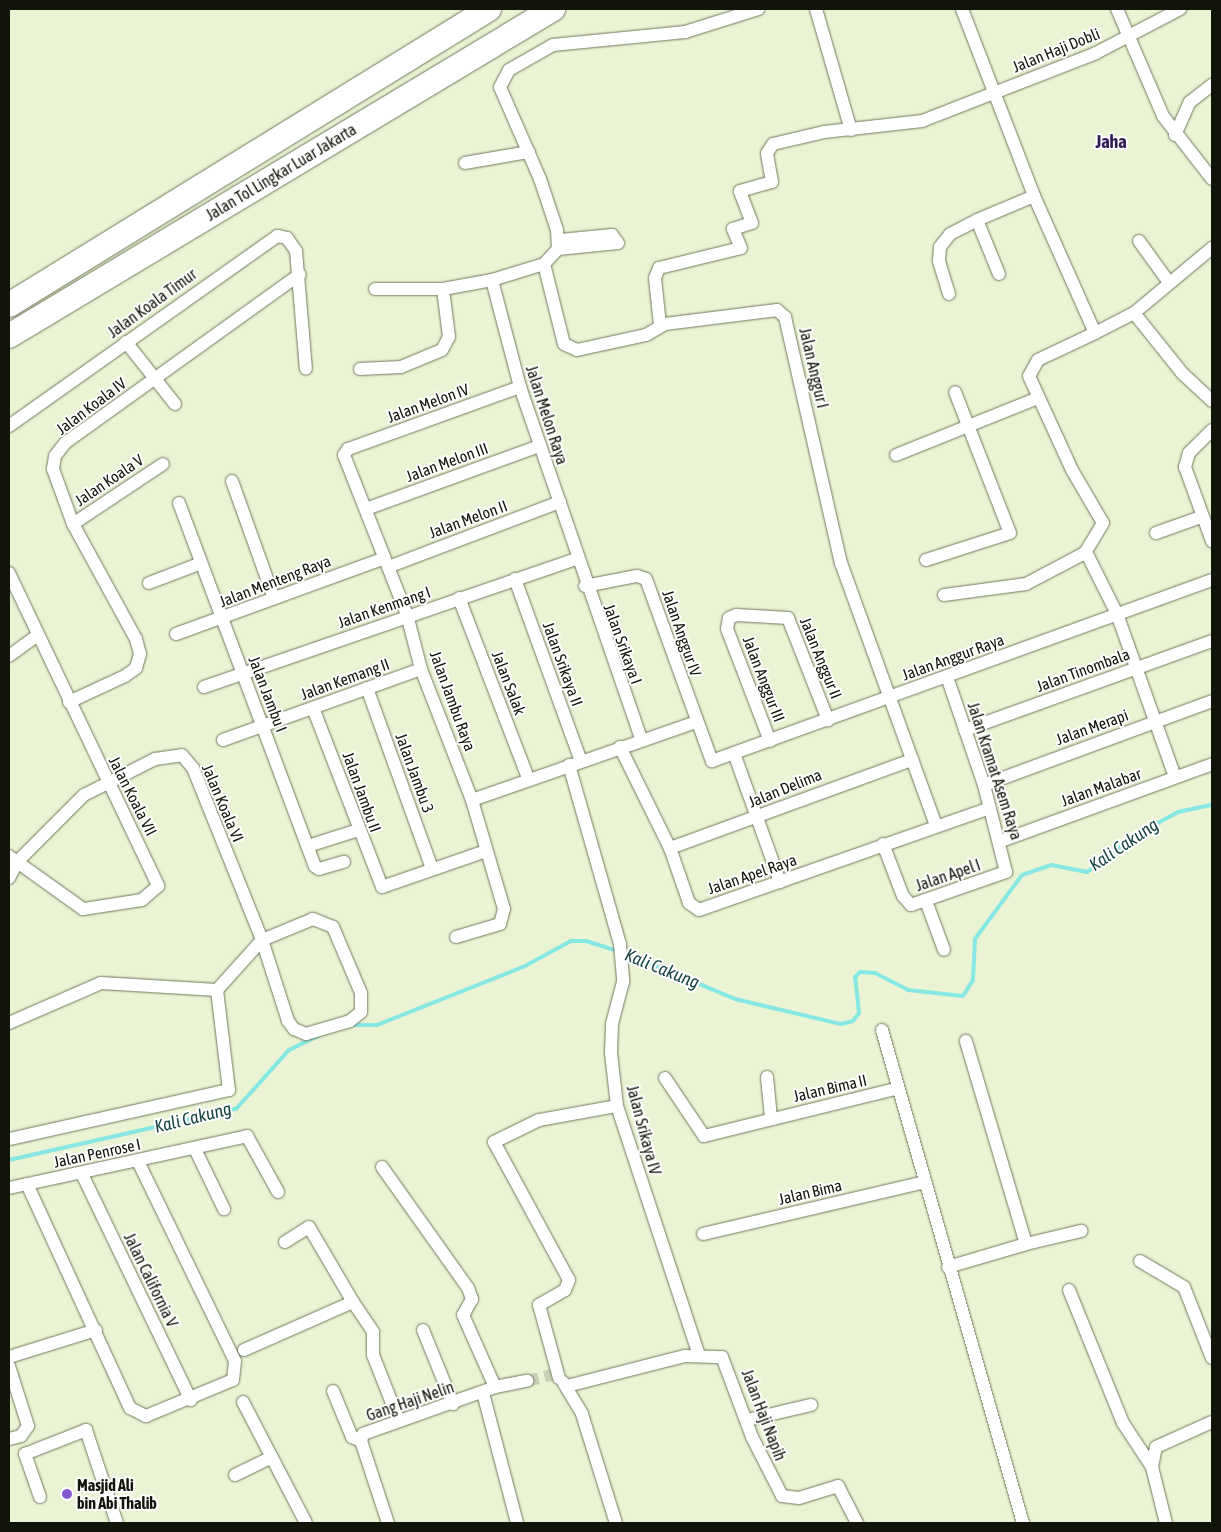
<!DOCTYPE html>
<html>
<head>
<meta charset="utf-8">
<style>
  body { margin:0 }
  #map { position:relative; width:1221px; height:1532px; overflow:hidden; background:#eaf4d4; font-family:"Asap Condensed",sans-serif }
  div>[style] { position:absolute }
  [style*='--x'] { left:calc(var(--x)*1px); top:calc(var(--y)*1px); width:calc(var(--w)*1px); rotate:calc(var(--a)*1deg) }
  .stream>* { height:4px; margin:-2px; padding:0 2px; transform-origin:2px; border-radius:2px; background:#86e7e3 }
  .street-tunnel>* { height:12px; margin-top:-6px; transform-origin:0; background:repeating-linear-gradient(90deg,#c9d2b6 0 12px,transparent 0 18px) }
  .roads { filter:drop-shadow(0 0 1px #6f785c) drop-shadow(0 0 1px #6f785c) }
  .street>* { height:12px; margin:-6px; padding:0 6px; transform-origin:6px; border-radius:6px; background:#fff }
  .highway>* { height:24px; margin:-12px; padding:0 12px; transform-origin:12px; border-radius:12px; background:#fff }
  .dots>* { width:14px; height:14px; translate:-50% -50%; box-sizing:border-box; border:2px solid #fff; border-radius:50% }
  span { translate:-50% -50%; white-space:nowrap; text-align:center; line-height:1.15; -webkit-text-stroke:4px #fff; paint-order:stroke }
  .street-label { font-size:16px; color:#111409 }
  .poi-label { font-size:16px; color:#111409; font-weight:700 }
  .left { translate:0 -50%; text-align:left }
  .neighbourhood-label { font-size:18px; color:#311c56; font-weight:700 }
  .water-label { font-size:18px; color:#164442; font-style:italic }
  .frame { position:absolute; inset:0; border:10px solid #111409; pointer-events:none }
</style>
</head>
<body>
<div id="map">
  <div class="stream">
    <div style="--x:353;--y:1025;--w:24;--a:0"></div>
    <div style="--x:377;--y:1025;--w:157;--a:-21.7"></div>
    <div style="--x:523;--y:967;--w:55;--a:-28.4"></div>
    <div style="--x:571;--y:941;--w:15;--a:0"></div>
    <div style="--x:586;--y:941;--w:43;--a:17.6"></div>
    <div style="--x:627;--y:954;--w:117;--a:22.6"></div>
    <div style="--x:735;--y:999;--w:109;--a:13.3"></div>
    <div style="--x:841;--y:1024;--w:12;--a:-14"></div>
    <div style="--x:853;--y:1021;--w:10;--a:-53"></div>
    <div style="--x:859;--y:1013;--w:36;--a:-96"></div>
    <div style="--x:855;--y:977;--w:7;--a:-45"></div>
    <div style="--x:860;--y:972;--w:15;--a:4"></div>
    <div style="--x:875;--y:973;--w:37;--a:27"></div>
    <div style="--x:908;--y:990;--w:55;--a:6.2"></div>
    <div style="--x:963;--y:996;--w:19;--a:-58"></div>
    <div style="--x:973;--y:980;--w:41;--a:-87.2"></div>
    <div style="--x:975;--y:939;--w:79;--a:-53.7"></div>
    <div style="--x:1022;--y:875;--w:31;--a:-19"></div>
    <div style="--x:1051;--y:865;--w:37;--a:11"></div>
    <div style="--x:1087;--y:872;--w:65;--a:-36.9"></div>
    <div style="--x:1139;--y:833;--w:44;--a:-28.3"></div>
    <div style="--x:1178;--y:812;--w:35;--a:-12"></div>
    <div style="--x:9;--y:1160;--w:233;--a:-12.7"></div>
    <div style="--x:236;--y:1109;--w:79;--a:-48.1"></div>
    <div style="--x:289;--y:1050;--w:34;--a:-26"></div>
  </div>
  <div class="street-tunnel">
    <div style="--x:527;--y:1381;--w:25;--a:-14"></div>
  </div>
  <div class="roads">
    <div class="street">
      <div style="--x:816;--y:9;--w:126;--a:73.9"></div>
      <div style="--x:962;--y:9;--w:200;--a:68.9"></div>
      <div style="--x:1034;--y:196;--w:150;--a:66"></div>
      <div style="--x:1095;--y:333;--w:63;--a:154.7"></div>
      <div style="--x:1038;--y:360;--w:18;--a:119"></div>
      <div style="--x:1029;--y:376;--w:103;--a:65.4"></div>
      <div style="--x:1072;--y:470;--w:61;--a:59.7"></div>
      <div style="--x:1103;--y:523;--w:37;--a:121"></div>
      <div style="--x:1117;--y:9;--w:116;--a:66.7"></div>
      <div style="--x:1163;--y:116;--w:80;--a:52.1"></div>
      <div style="--x:1175;--y:135;--w:36;--a:-66"></div>
      <div style="--x:1190;--y:102;--w:28;--a:-38"></div>
      <div style="--x:465;--y:163;--w:65;--a:-9.8"></div>
      <div style="--x:1139;--y:241;--w:49;--a:54.1"></div>
      <div style="--x:558;--y:249;--w:60;--a:-5.7"></div>
      <div style="--x:618;--y:243;--w:10;--a:-127"></div>
      <div style="--x:612;--y:235;--w:52;--a:174.5"></div>
      <div style="--x:544;--y:264;--w:82;--a:76"></div>
      <div style="--x:564;--y:344;--w:14;--a:25"></div>
      <div style="--x:577;--y:350;--w:71;--a:-12.3"></div>
      <div style="--x:646;--y:335;--w:22;--a:-30"></div>
      <div style="--x:665;--y:324;--w:113;--a:-7.1"></div>
      <div style="--x:777;--y:310;--w:11;--a:41"></div>
      <div style="--x:785;--y:317;--w:252;--a:77.2"></div>
      <div style="--x:841;--y:563;--w:279;--a:70.1"></div>
      <div style="--x:999;--y:274;--w:58;--a:-112.2"></div>
      <div style="--x:977;--y:220;--w:62;--a:-22.8"></div>
      <div style="--x:492;--y:280;--w:111;--a:75.3"></div>
      <div style="--x:520;--y:387;--w:372;--a:71"></div>
      <div style="--x:375;--y:289;--w:68;--a:0"></div>
      <div style="--x:443;--y:289;--w:50;--a:-10.4"></div>
      <div style="--x:492;--y:280;--w:54;--a:-17.1"></div>
      <div style="--x:544;--y:264;--w:21;--a:-47"></div>
      <div style="--x:558;--y:249;--w:19;--a:-93"></div>
      <div style="--x:557;--y:230;--w:54;--a:-108.4"></div>
      <div style="--x:540;--y:179;--w:100;--a:-113.5"></div>
      <div style="--x:500;--y:87;--w:19;--a:-62"></div>
      <div style="--x:509;--y:70;--w:51;--a:-29.6"></div>
      <div style="--x:553;--y:45;--w:133;--a:-5.6"></div>
      <div style="--x:685;--y:32;--w:77;--a:-17.3"></div>
      <div style="--x:949;--y:294;--w:34;--a:-107"></div>
      <div style="--x:939;--y:261;--w:14;--a:-86"></div>
      <div style="--x:940;--y:247;--w:16;--a:-52"></div>
      <div style="--x:950;--y:234;--w:30;--a:-27"></div>
      <div style="--x:1134;--y:313;--w:77;--a:51.3"></div>
      <div style="--x:1182;--y:373;--w:41;--a:43"></div>
      <div style="--x:660;--y:325;--w:47;--a:-96.1"></div>
      <div style="--x:655;--y:278;--w:11;--a:-68"></div>
      <div style="--x:659;--y:268;--w:84;--a:-13.7"></div>
      <div style="--x:741;--y:248;--w:21;--a:-113"></div>
      <div style="--x:733;--y:229;--w:20;--a:-18"></div>
      <div style="--x:752;--y:223;--w:34;--a:-111"></div>
      <div style="--x:740;--y:191;--w:33;--a:-16"></div>
      <div style="--x:772;--y:182;--w:29;--a:-100"></div>
      <div style="--x:767;--y:153;--w:11;--a:-56"></div>
      <div style="--x:773;--y:144;--w:52;--a:-13.2"></div>
      <div style="--x:824;--y:132;--w:99;--a:-6.4"></div>
      <div style="--x:922;--y:121;--w:187;--a:-21.3"></div>
      <div style="--x:1096;--y:53;--w:95;--a:-27.6"></div>
      <div style="--x:1095;--y:333;--w:44;--a:-27.1"></div>
      <div style="--x:1134;--y:313;--w:102;--a:-39.8"></div>
      <div style="--x:126;--y:342;--w:79;--a:51.7"></div>
      <div style="--x:360;--y:369;--w:41;--a:-2.8"></div>
      <div style="--x:401;--y:367;--w:44;--a:-22.5"></div>
      <div style="--x:442;--y:350;--w:15;--a:-62"></div>
      <div style="--x:449;--y:337;--w:48;--a:-97.1"></div>
      <div style="--x:9;--y:426;--w:329;--a:-35.3"></div>
      <div style="--x:277;--y:236;--w:10;--a:11"></div>
      <div style="--x:287;--y:238;--w:16;--a:55"></div>
      <div style="--x:296;--y:251;--w:118;--a:85.2"></div>
      <div style="--x:1212;--y:430;--w:33;--a:135"></div>
      <div style="--x:1189;--y:453;--w:15;--a:106"></div>
      <div style="--x:1185;--y:467;--w:79;--a:70"></div>
      <div style="--x:896;--y:455;--w:153;--a:-21.9"></div>
      <div style="--x:232;--y:481;--w:124;--a:70.3"></div>
      <div style="--x:179;--y:503;--w:388;--a:69.5"></div>
      <div style="--x:315;--y:866;--w:5;--a:37"></div>
      <div style="--x:319;--y:869;--w:26;--a:-16"></div>
      <div style="--x:366;--y:509;--w:184;--a:-20"></div>
      <div style="--x:73;--y:524;--w:108;--a:-33.7"></div>
      <div style="--x:1156;--y:533;--w:48;--a:-19.6"></div>
      <div style="--x:926;--y:560;--w:88;--a:-17.8"></div>
      <div style="--x:1010;--y:533;--w:151;--a:-111.3"></div>
      <div style="--x:388;--y:567;--w:184;--a:-20.7"></div>
      <div style="--x:9;--y:573;--w:347;--a:64.5"></div>
      <div style="--x:158;--y:886;--w:21;--a:139"></div>
      <div style="--x:142;--y:900;--w:60;--a:171.3"></div>
      <div style="--x:83;--y:909;--w:91;--a:-144.4"></div>
      <div style="--x:515;--y:579;--w:194;--a:70.1"></div>
      <div style="--x:149;--y:583;--w:53;--a:-20.8"></div>
      <div style="--x:585;--y:586;--w:53;--a:-10.9"></div>
      <div style="--x:637;--y:576;--w:9;--a:18"></div>
      <div style="--x:646;--y:579;--w:194;--a:70.1"></div>
      <div style="--x:712;--y:761;--w:532;--a:-19.9"></div>
      <div style="--x:944;--y:595;--w:83;--a:-7.6"></div>
      <div style="--x:1026;--y:584;--w:64;--a:-27.8"></div>
      <div style="--x:1083;--y:554;--w:5;--a:22"></div>
      <div style="--x:1088;--y:556;--w:65;--a:63.4"></div>
      <div style="--x:1117;--y:614;--w:173;--a:70.4"></div>
      <div style="--x:459;--y:598;--w:195;--a:69"></div>
      <div style="--x:176;--y:634;--w:222;--a:-20"></div>
      <div style="--x:9;--y:656;--w:34;--a:-36"></div>
      <div style="--x:204;--y:687;--w:393;--a:-19"></div>
      <div style="--x:367;--y:688;--w:192;--a:70.2"></div>
      <div style="--x:69;--y:702;--w:62;--a:-24.9"></div>
      <div style="--x:125;--y:676;--w:14;--a:-36"></div>
      <div style="--x:136;--y:668;--w:15;--a:-74"></div>
      <div style="--x:140;--y:654;--w:16;--a:-105"></div>
      <div style="--x:136;--y:639;--w:131;--a:-118.7"></div>
      <div style="--x:73;--y:524;--w:59;--a:-110"></div>
      <div style="--x:53;--y:469;--w:13;--a:-81"></div>
      <div style="--x:55;--y:456;--w:16;--a:-52"></div>
      <div style="--x:65;--y:443;--w:289;--a:-35.7"></div>
      <div style="--x:313;--y:708;--w:192;--a:68.9"></div>
      <div style="--x:382;--y:887;--w:110;--a:-19.1"></div>
      <div style="--x:965;--y:730;--w:263;--a:-19.8"></div>
      <div style="--x:223;--y:740;--w:210;--a:-19.7"></div>
      <div style="--x:770;--y:741;--w:120;--a:-111"></div>
      <div style="--x:727;--y:629;--w:11;--a:-80"></div>
      <div style="--x:729;--y:618;--w:8;--a:-23"></div>
      <div style="--x:736;--y:615;--w:52;--a:3.3"></div>
      <div style="--x:788;--y:618;--w:110;--a:68.6"></div>
      <div style="--x:620;--y:747;--w:113;--a:63.7"></div>
      <div style="--x:670;--y:848;--w:58;--a:70.9"></div>
      <div style="--x:689;--y:903;--w:12;--a:35"></div>
      <div style="--x:699;--y:910;--w:308;--a:-19.3"></div>
      <div style="--x:735;--y:756;--w:134;--a:70.3"></div>
      <div style="--x:569;--y:765;--w:186;--a:74.1"></div>
      <div style="--x:620;--y:944;--w:38;--a:85"></div>
      <div style="--x:623;--y:982;--w:43;--a:104.7"></div>
      <div style="--x:612;--y:1024;--w:29;--a:92"></div>
      <div style="--x:611;--y:1053;--w:53;--a:83.5"></div>
      <div style="--x:617;--y:1106;--w:260;--a:71.8"></div>
      <div style="--x:984;--y:785;--w:243;--a:-20.2"></div>
      <div style="--x:472;--y:800;--w:237;--a:-19.2"></div>
      <div style="--x:1001;--y:841;--w:225;--a:-20"></div>
      <div style="--x:883;--y:844;--w:56;--a:69"></div>
      <div style="--x:903;--y:896;--w:12;--a:48"></div>
      <div style="--x:911;--y:905;--w:101;--a:-19.2"></div>
      <div style="--x:1006;--y:872;--w:90;--a:-104.2"></div>
      <div style="--x:984;--y:785;--w:114;--a:-108.9"></div>
      <div style="--x:308;--y:846;--w:52;--a:-17.7"></div>
      <div style="--x:670;--y:848;--w:258;--a:-20"></div>
      <div style="--x:9;--y:878;--w:18;--a:-63"></div>
      <div style="--x:17;--y:862;--w:95;--a:-45"></div>
      <div style="--x:84;--y:795;--w:80;--a:-26.9"></div>
      <div style="--x:155;--y:759;--w:27;--a:-8"></div>
      <div style="--x:182;--y:755;--w:17;--a:50"></div>
      <div style="--x:193;--y:768;--w:185;--a:68.1"></div>
      <div style="--x:262;--y:940;--w:85;--a:72.2"></div>
      <div style="--x:288;--y:1021;--w:10;--a:53"></div>
      <div style="--x:294;--y:1029;--w:13;--a:23"></div>
      <div style="--x:306;--y:1034;--w:46;--a:-16.5"></div>
      <div style="--x:350;--y:1021;--w:14;--a:-39"></div>
      <div style="--x:361;--y:1012;--w:19;--a:-90"></div>
      <div style="--x:361;--y:993;--w:72;--a:-113"></div>
      <div style="--x:333;--y:927;--w:22;--a:-158"></div>
      <div style="--x:313;--y:919;--w:55;--a:157.6"></div>
      <div style="--x:262;--y:940;--w:67;--a:132"></div>
      <div style="--x:217;--y:990;--w:101;--a:83.2"></div>
      <div style="--x:229;--y:1090;--w:225;--a:167.4"></div>
      <div style="--x:926;--y:901;--w:52;--a:69.8"></div>
      <div style="--x:456;--y:937;--w:46;--a:-16.5"></div>
      <div style="--x:500;--y:924;--w:16;--a:-75"></div>
      <div style="--x:504;--y:909;--w:114;--a:-106.4"></div>
      <div style="--x:472;--y:800;--w:141;--a:-111.3"></div>
      <div style="--x:421;--y:669;--w:56;--a:-104.5"></div>
      <div style="--x:407;--y:615;--w:172;--a:-111.5"></div>
      <div style="--x:344;--y:455;--w:7;--a:-56"></div>
      <div style="--x:348;--y:449;--w:183;--a:-19.8"></div>
      <div style="--x:9;--y:1023;--w:100;--a:-23.5"></div>
      <div style="--x:101;--y:983;--w:116;--a:3.5"></div>
      <div style="--x:882;--y:1030;--w:513;--a:74.04"></div>
      <div style="--x:767;--y:1077;--w:41;--a:84.4"></div>
      <div style="--x:665;--y:1078;--w:70;--a:56.1"></div>
      <div style="--x:704;--y:1136;--w:198;--a:-13.8"></div>
      <div style="--x:195;--y:1149;--w:67;--a:64.2"></div>
      <div style="--x:382;--y:1167;--w:148;--a:54.6"></div>
      <div style="--x:468;--y:1288;--w:12;--a:70"></div>
      <div style="--x:472;--y:1299;--w:18;--a:119"></div>
      <div style="--x:463;--y:1315;--w:79;--a:66"></div>
      <div style="--x:82;--y:1174;--w:251;--a:64.3"></div>
      <div style="--x:27;--y:1184;--w:247;--a:65.3"></div>
      <div style="--x:130;--y:1408;--w:18;--a:27"></div>
      <div style="--x:146;--y:1416;--w:94;--a:-22.5"></div>
      <div style="--x:233;--y:1380;--w:19;--a:-84"></div>
      <div style="--x:235;--y:1361;--w:222;--a:-115.9"></div>
      <div style="--x:9;--y:1188;--w:244;--a:-12.3"></div>
      <div style="--x:247;--y:1136;--w:64;--a:61"></div>
      <div style="--x:703;--y:1234;--w:227;--a:-13.2"></div>
      <div style="--x:285;--y:1242;--w:28;--a:-32"></div>
      <div style="--x:309;--y:1227;--w:87;--a:59.6"></div>
      <div style="--x:1026;--y:1244;--w:57;--a:-13.3"></div>
      <div style="--x:1140;--y:1261;--w:51;--a:30.6"></div>
      <div style="--x:1184;--y:1287;--w:76;--a:68.5"></div>
      <div style="--x:948;--y:1267;--w:81;--a:-16.4"></div>
      <div style="--x:1026;--y:1244;--w:212;--a:-106.5"></div>
      <div style="--x:1069;--y:1290;--w:144;--a:67.9"></div>
      <div style="--x:1123;--y:1423;--w:53;--a:56.6"></div>
      <div style="--x:1152;--y:1467;--w:58;--a:76"></div>
      <div style="--x:423;--y:1330;--w:80;--a:67.9"></div>
      <div style="--x:244;--y:1350;--w:119;--a:-23.8"></div>
      <div style="--x:353;--y:1302;--w:36;--a:56"></div>
      <div style="--x:373;--y:1332;--w:23;--a:90"></div>
      <div style="--x:373;--y:1355;--w:71;--a:68.5"></div>
      <div style="--x:9;--y:1357;--w:91;--a:-17.2"></div>
      <div style="--x:9;--y:1366;--w:63;--a:72.4"></div>
      <div style="--x:28;--y:1426;--w:12;--a:125"></div>
      <div style="--x:21;--y:1436;--w:12;--a:166"></div>
      <div style="--x:559;--y:1378;--w:76;--a:-105.3"></div>
      <div style="--x:539;--y:1305;--w:30;--a:-30"></div>
      <div style="--x:565;--y:1290;--w:11;--a:-68"></div>
      <div style="--x:569;--y:1280;--w:157;--a:-118.5"></div>
      <div style="--x:494;--y:1142;--w:50;--a:-26.1"></div>
      <div style="--x:539;--y:1120;--w:79;--a:-10.2"></div>
      <div style="--x:563;--y:1382;--w:37;--a:59"></div>
      <div style="--x:582;--y:1414;--w:114;--a:72.7"></div>
      <div style="--x:567;--y:1386;--w:122;--a:-14.3"></div>
      <div style="--x:685;--y:1356;--w:37;--a:2"></div>
      <div style="--x:722;--y:1357;--w:85;--a:69.4"></div>
      <div style="--x:752;--y:1437;--w:66;--a:63"></div>
      <div style="--x:782;--y:1496;--w:17;--a:7"></div>
      <div style="--x:799;--y:1498;--w:41;--a:-17.1"></div>
      <div style="--x:838;--y:1486;--w:42;--a:62.8"></div>
      <div style="--x:333;--y:1391;--w:50;--a:67.6"></div>
      <div style="--x:352;--y:1437;--w:10;--a:24"></div>
      <div style="--x:483;--y:1393;--w:134;--a:75.3"></div>
      <div style="--x:243;--y:1402;--w:136;--a:62.5"></div>
      <div style="--x:747;--y:1420;--w:66;--a:-13.2"></div>
      <div style="--x:1152;--y:1467;--w:20;--a:-79"></div>
      <div style="--x:1156;--y:1447;--w:61;--a:-24.1"></div>
      <div style="--x:235;--y:1475;--w:41;--a:-25.9"></div>
      <div style="--x:40;--y:1497;--w:46;--a:-109.2"></div>
      <div style="--x:25;--y:1454;--w:66;--a:-21.5"></div>
      <div style="--x:86;--y:1430;--w:98;--a:71.6"></div>
      <div style="--x:388;--y:1523;--w:86;--a:-108.2"></div>
      <div style="--x:361;--y:1441;--w:7;--a:-74"></div>
      <div style="--x:363;--y:1434;--w:140;--a:-19.6"></div>
      <div style="--x:495;--y:1387;--w:33;--a:-11"></div>
    </div>
    <div class="highway">
      <div style="--x:9;--y:305;--w:564;--a:-31.66"></div>
      <div style="--x:9;--y:336;--w:635;--a:-31.01"></div>
    </div>
  </div>
  <div class="dots">
    <div style="left:67px;top:1494px;background:#8359d3"></div>
  </div>
  <div class="street-label">
    <span style="left:1056px;top:50px;rotate:-22deg">Jalan Haji Dobli</span>
    <span style="left:281px;top:172px;rotate:-31deg">Jalan Tol Lingkar Luar Jakarta</span>
    <span style="left:152px;top:303px;rotate:-36deg">Jalan Koala Timur</span>
    <span style="left:814px;top:368px;rotate:77deg">Jalan Anggur I</span>
    <span style="left:428px;top:403px;rotate:-20deg">Jalan Melon IV</span>
    <span style="left:91px;top:406px;rotate:-37deg">Jalan Koala IV</span>
    <span style="left:547px;top:415px;rotate:72deg">Jalan Melon Raya</span>
    <span style="left:447px;top:462px;rotate:-20deg">Jalan Melon III</span>
    <span style="left:109px;top:480px;rotate:-34deg">Jalan Koala V</span>
    <span style="left:468px;top:519px;rotate:-20deg">Jalan Melon II</span>
    <span style="left:275px;top:581px;rotate:-21deg">Jalan Menteng Raya</span>
    <span style="left:384px;top:607px;rotate:-19deg">Jalan Kenmang I</span>
    <span style="left:682px;top:633px;rotate:71deg">Jalan Anggur IV</span>
    <span style="left:623px;top:644px;rotate:70deg">Jalan Srikaya I</span>
    <span style="left:953px;top:657px;rotate:-20deg">Jalan Anggur Raya</span>
    <span style="left:821px;top:658px;rotate:68deg">Jalan Anggur II</span>
    <span style="left:563px;top:664px;rotate:70deg">Jalan Srikaya II</span>
    <span style="left:1083px;top:670px;rotate:-20deg">Jalan Tinombala</span>
    <span style="left:345px;top:679px;rotate:-20deg">Jalan Kemang II</span>
    <span style="left:764px;top:679px;rotate:69deg">Jalan Anggur III</span>
    <span style="left:509px;top:683px;rotate:69deg">Jalan Salak</span>
    <span style="left:268px;top:694px;rotate:69deg">Jalan Jambu I</span>
    <span style="left:453px;top:701px;rotate:70deg">Jalan Jambu Raya</span>
    <span style="left:1092px;top:727px;rotate:-20deg">Jalan Merapi</span>
    <span style="left:995px;top:771px;rotate:72deg">Jalan Kramat Asem Raya</span>
    <span style="left:415px;top:773px;rotate:70deg">Jalan Jambu 3</span>
    <span style="left:1101px;top:787px;rotate:-20deg">Jalan Malabar</span>
    <span style="left:785px;top:788px;rotate:-22deg">Jalan Delima</span>
    <span style="left:362px;top:792px;rotate:70deg">Jalan Jambu II</span>
    <span style="left:133px;top:796px;rotate:63deg">Jalan Koala VII</span>
    <span style="left:223px;top:803px;rotate:67deg">Jalan Koala VI</span>
    <span style="left:752px;top:874px;rotate:-19deg">Jalan Apel Raya</span>
    <span style="left:948px;top:875px;rotate:-19deg">Jalan Apel I</span>
    <span style="left:830px;top:1088px;rotate:-13deg">Jalan Bima II</span>
    <span style="left:644px;top:1130px;rotate:75deg">Jalan Srikaya IV</span>
    <span style="left:97px;top:1153px;rotate:-12deg">Jalan Penrose I</span>
    <span style="left:810px;top:1192px;rotate:-13deg">Jalan Bima</span>
    <span style="left:151px;top:1280px;rotate:64deg">Jalan California V</span>
    <span style="left:410px;top:1401px;rotate:-19deg">Gang Haji Nelin</span>
    <span style="left:764px;top:1415px;rotate:69deg">Jalan Haji Napih</span>
  </div>
  <div class="poi-label">
    <span class="left" style="left:77px;top:1494px">Masjid Ali<br>bin Abi Thalib</span>
  </div>
  <div class="neighbourhood-label">
    <span style="left:1111px;top:142px">Jaha</span>
  </div>
  <div class="water-label">
    <span style="left:1124px;top:845px;rotate:-34deg">Kali Cakung</span>
    <span style="left:662px;top:969px;rotate:22deg">Kali Cakung</span>
    <span style="left:193px;top:1118px;rotate:-14deg">Kali Cakung</span>
  </div>
  <div class="frame"></div>
</div>
</body>
</html>
